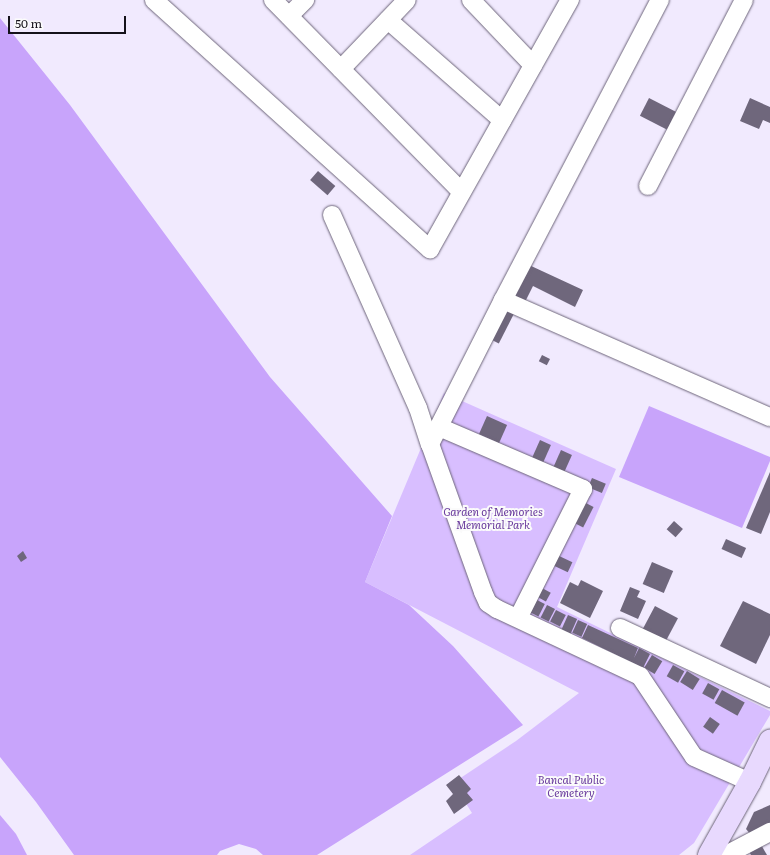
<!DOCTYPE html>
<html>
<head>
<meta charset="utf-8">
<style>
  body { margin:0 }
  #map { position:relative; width:770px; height:855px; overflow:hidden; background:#f1eafe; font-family:Literata,serif }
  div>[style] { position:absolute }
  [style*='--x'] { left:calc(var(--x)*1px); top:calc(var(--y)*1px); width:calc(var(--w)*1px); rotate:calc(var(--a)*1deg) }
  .green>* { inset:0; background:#d8beff }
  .water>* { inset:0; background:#c8a4fb }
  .building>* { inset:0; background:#6f677c; transform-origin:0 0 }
  .roads { filter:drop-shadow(0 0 1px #6d657a) drop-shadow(0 0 1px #6d657a) }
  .minor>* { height:18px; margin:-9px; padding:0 9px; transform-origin:9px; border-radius:9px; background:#fff }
  .major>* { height:22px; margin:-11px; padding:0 11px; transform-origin:11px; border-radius:11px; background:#e8d9fe }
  span { translate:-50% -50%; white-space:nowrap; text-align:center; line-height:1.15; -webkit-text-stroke:4px #fbfbfb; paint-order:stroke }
  .park-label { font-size:11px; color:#68399c; font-style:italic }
  .scale { position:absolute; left:8px; top:16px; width:118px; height:18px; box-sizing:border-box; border:2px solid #15121a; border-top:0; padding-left:5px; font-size:12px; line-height:14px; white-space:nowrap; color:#15121a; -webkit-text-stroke:3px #fbfbfb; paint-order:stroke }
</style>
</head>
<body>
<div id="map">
  <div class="green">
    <div style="clip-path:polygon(444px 393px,616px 469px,557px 607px,770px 711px,770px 715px,694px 843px,679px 855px,410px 855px,472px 813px,453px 783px,516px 741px,579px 693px,365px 582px)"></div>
  </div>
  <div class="water">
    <div style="clip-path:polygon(0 18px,70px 105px,270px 377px,392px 516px,365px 582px,409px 605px,453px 646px,523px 725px,317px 855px,263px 855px,256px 849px,239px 844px,220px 851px,217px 855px,74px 855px,36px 802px,0 757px)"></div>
    <div style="clip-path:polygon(649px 406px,770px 457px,770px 461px,742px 528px,619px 477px)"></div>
    <div style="clip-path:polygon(0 815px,16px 834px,27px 855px,0 855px)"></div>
  </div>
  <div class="building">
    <div style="left:649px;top:98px;width:35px;height:20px;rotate:27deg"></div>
    <div style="clip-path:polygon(750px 98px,770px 107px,770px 123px,763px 120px,759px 129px,740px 121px)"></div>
    <div style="left:318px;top:171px;width:23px;height:12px;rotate:41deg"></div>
    <div style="clip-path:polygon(529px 265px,583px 290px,575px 307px,533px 286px,525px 302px,513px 297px)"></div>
    <div style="left:504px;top:309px;width:11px;height:33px;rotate:27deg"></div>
    <div style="left:542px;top:355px;width:9px;height:7px;rotate:27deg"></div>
    <div style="left:487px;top:416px;width:22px;height:20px;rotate:24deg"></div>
    <div style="left:540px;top:440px;width:12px;height:20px;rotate:24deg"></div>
    <div style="left:561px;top:450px;width:12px;height:21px;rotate:24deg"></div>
    <div style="clip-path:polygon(770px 472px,770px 512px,761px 534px,746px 528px)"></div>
    <div style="left:592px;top:478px;width:15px;height:10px;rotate:23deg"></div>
    <div style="left:582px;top:501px;width:13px;height:23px;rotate:27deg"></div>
    <div style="left:674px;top:521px;width:12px;height:11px;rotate:42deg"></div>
    <div style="left:726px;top:539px;width:22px;height:11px;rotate:24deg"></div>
    <div style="clip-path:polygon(23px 551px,27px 558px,21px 562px,17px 556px)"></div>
    <div style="left:557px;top:555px;width:17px;height:11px;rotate:25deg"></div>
    <div style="left:652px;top:562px;width:23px;height:24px;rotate:23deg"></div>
    <div style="clip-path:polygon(581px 580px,603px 591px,590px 618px,560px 603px,570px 582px,578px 586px)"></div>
    <div style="clip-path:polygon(630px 587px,640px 591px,637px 597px,646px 601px,638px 619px,620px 611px)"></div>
    <div style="left:542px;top:588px;width:10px;height:10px;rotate:29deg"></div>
    <div style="left:535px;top:599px;width:11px;height:14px;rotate:27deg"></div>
    <div style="clip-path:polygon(743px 601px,770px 614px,770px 635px,756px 664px,720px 646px)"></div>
    <div style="left:547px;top:605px;width:9px;height:14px;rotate:27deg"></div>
    <div style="left:655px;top:606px;width:26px;height:32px;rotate:28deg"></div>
    <div style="left:556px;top:610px;width:11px;height:13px;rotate:27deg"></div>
    <div style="left:568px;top:615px;width:10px;height:16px;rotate:24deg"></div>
    <div style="left:578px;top:620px;width:10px;height:14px;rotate:24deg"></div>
    <div style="clip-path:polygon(588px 625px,638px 648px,634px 658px,639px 648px,650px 654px,643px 668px,582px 638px)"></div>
    <div style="left:652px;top:655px;width:12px;height:15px;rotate:31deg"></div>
    <div style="left:673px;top:665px;width:13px;height:13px;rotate:29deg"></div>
    <div style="left:687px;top:671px;width:15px;height:13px;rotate:32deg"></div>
    <div style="left:708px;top:683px;width:13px;height:12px;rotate:29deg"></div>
    <div style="left:722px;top:690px;width:26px;height:15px;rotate:29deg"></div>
    <div style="left:710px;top:717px;width:12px;height:12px;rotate:35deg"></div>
    <div style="clip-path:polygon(459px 775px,471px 789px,467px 793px,473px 800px,454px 814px,446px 801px,453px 794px,446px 785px)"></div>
    <div style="clip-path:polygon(770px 805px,770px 827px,752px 836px,746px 829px,754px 812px)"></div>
    <div style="clip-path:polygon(760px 843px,767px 855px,751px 855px,748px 850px)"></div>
  </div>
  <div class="roads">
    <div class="minor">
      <div style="--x:154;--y:0;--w:372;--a:42.1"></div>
      <div style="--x:430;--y:249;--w:286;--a:-60.7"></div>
      <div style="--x:273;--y:0;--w:269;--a:45.5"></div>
      <div style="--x:471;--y:0;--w:90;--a:46.4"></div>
      <div style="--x:289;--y:16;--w:23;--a:-45"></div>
      <div style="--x:388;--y:20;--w:152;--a:41.3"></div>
      <div style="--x:341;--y:69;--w:95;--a:-46.3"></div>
      <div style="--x:648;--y:186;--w:209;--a:-62.7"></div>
      <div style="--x:332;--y:215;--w:211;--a:66"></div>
      <div style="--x:418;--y:408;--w:38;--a:72"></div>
      <div style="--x:430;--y:444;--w:161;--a:-63.1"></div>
      <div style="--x:503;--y:300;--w:339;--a:-62.4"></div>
      <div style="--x:503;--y:300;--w:292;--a:23.7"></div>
      <div style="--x:439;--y:427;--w:157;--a:23.3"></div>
      <div style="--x:583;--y:489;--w:144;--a:116.7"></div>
      <div style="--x:430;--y:444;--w:157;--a:70.3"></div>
      <div style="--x:483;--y:592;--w:12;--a:66"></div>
      <div style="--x:488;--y:603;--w:11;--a:34"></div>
      <div style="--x:497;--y:609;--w:158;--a:25.1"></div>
      <div style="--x:640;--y:676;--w:97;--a:56.3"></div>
      <div style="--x:694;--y:757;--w:61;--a:24.1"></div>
      <div style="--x:620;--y:628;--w:166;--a:25"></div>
      <div style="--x:726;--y:855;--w:50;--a:-27.6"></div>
    </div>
    <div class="major">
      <div style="--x:709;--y:855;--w:84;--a:-60.7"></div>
      <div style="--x:750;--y:782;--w:46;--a:-64"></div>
    </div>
  </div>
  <div class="park-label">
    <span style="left:493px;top:518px">Garden of Memories<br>Memorial Park</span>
    <span style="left:571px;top:786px">Bancal Public<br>Cemetery</span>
  </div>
  <div class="scale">50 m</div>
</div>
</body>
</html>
